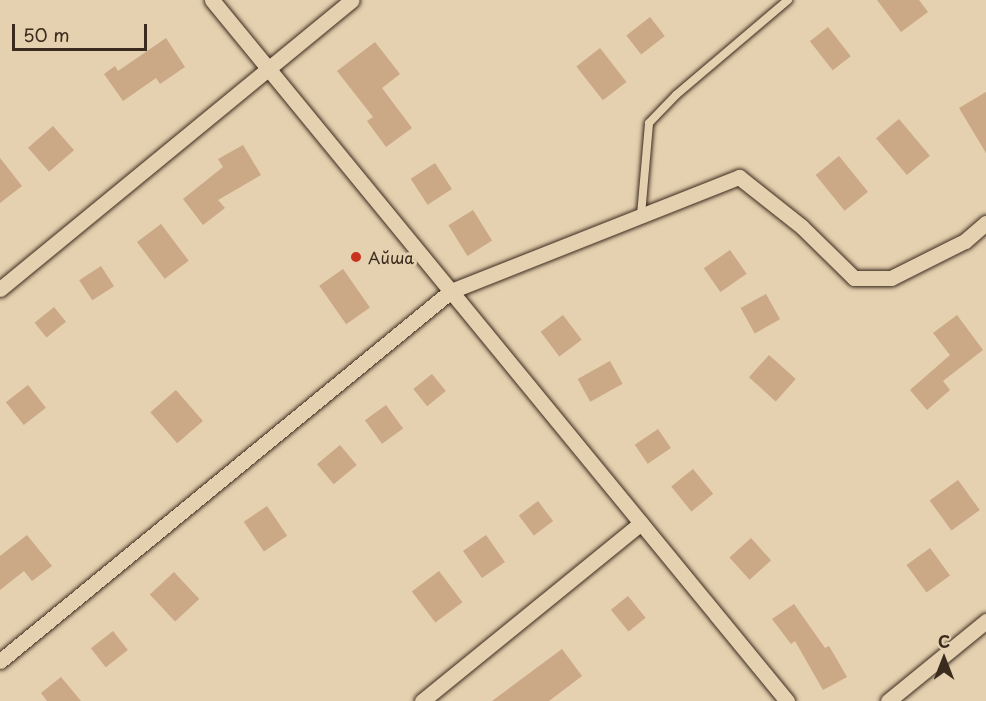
<!DOCTYPE html>
<html>
<head>
<meta charset="utf-8">
<style>
  body { margin:0 }
  #map { position:relative; width:986px; height:701px; overflow:hidden; background:#e5d0af; font-family:"Playpen Sans",sans-serif }
  div>[style] { position:absolute }
  [style*='--x'] { left:calc(var(--x)*1px); top:calc(var(--y)*1px); width:calc(var(--w)*1px); rotate:calc(var(--a)*1deg) }
  .building>* { inset:0; background:#cba886; transform-origin:0 0 }
  .roads { filter:drop-shadow(0 0 2px #3b2a1e) drop-shadow(0 0 2px #3b2a1e) }
  .lane>* { height:8px; margin:-4px; padding:0 4px; transform-origin:4px; border-radius:4px; background:#e5d0af }
  .street>* { height:15px; margin:-7.5px; padding:0 7.5px; transform-origin:7.5px; border-radius:7.5px; background:#e5d0af }
  .dots>* { width:16px; height:16px; translate:-50% -50%; box-sizing:border-box; border:3px solid #e5d0af; border-radius:50% }
  span { translate:-50% -50%; white-space:nowrap; text-align:center; line-height:1.15; -webkit-text-stroke:6px #e5d0af; paint-order:stroke }
  .poi-label { font-size:16px; color:#3b2a1e }
  .left { translate:0 -50%; text-align:left }
  .north { position:absolute; left:914px; top:629px; width:60px; height:60px; -webkit-text-stroke:4px #e5d0af; paint-order:stroke; rotate:0deg; font-size:16px; font-weight:700; line-height:24px; text-align:center; color:#3b2a1e }
  .north::after { content:''; display:block; margin:auto; width:21px; height:27px; background:#3b2a1e; clip-path:polygon(50% 0,100% 100%,50% 72%,0 100%) }
  .scale { position:absolute; left:12px; top:24px; width:135px; height:27px; box-sizing:border-box; border:3px solid #3b2a1e; border-top:0; padding-left:8px; font-size:18px; line-height:21px; white-space:nowrap; color:#3b2a1e; -webkit-text-stroke:4px #e5d0af; paint-order:stroke }
</style>
</head>
<body>
<div id="map">
  <div class="building">
    <div style="clip-path:polygon(877px 0,919px 0,928px 12px,901px 32px)"></div>
    <div style="left:650px;top:17px;width:24px;height:30px;rotate:52deg"></div>
    <div style="left:828px;top:27px;width:37px;height:23px;rotate:52deg"></div>
    <div style="clip-path:polygon(166px 38px,185px 67px,160px 84px,156px 78px,123px 101px,104px 74px,115px 66px,118px 71px)"></div>
    <div style="clip-path:polygon(375px 42px,400px 74px,382px 88px,412px 128px,386px 147px,367px 121px,373px 117px,337px 71px)"></div>
    <div style="left:600px;top:48px;width:43px;height:30px;rotate:52deg"></div>
    <div style="clip-path:polygon(986px 92px,986px 153px,959px 108px)"></div>
    <div style="left:899px;top:119px;width:48px;height:30px;rotate:50deg"></div>
    <div style="left:53px;top:126px;width:32px;height:33px;rotate:49deg"></div>
    <div style="clip-path:polygon(243px 145px,261px 175px,218px 200px,225px 208px,203px 225px,183px 199px,223px 167px,218px 159px)"></div>
    <div style="left:839px;top:156px;width:46px;height:30px;rotate:51deg"></div>
    <div style="clip-path:polygon(0 158px,22px 186px,0 203px)"></div>
    <div style="left:435px;top:163px;width:31px;height:29px;rotate:57deg"></div>
    <div style="left:473px;top:210px;width:36px;height:29px;rotate:58deg"></div>
    <div style="left:161px;top:224px;width:46px;height:30px;rotate:53deg"></div>
    <div style="left:730px;top:250px;width:29px;height:32px;rotate:55deg"></div>
    <div style="left:101px;top:266px;width:24px;height:26px;rotate:57deg"></div>
    <div style="left:343px;top:269px;width:47px;height:29px;rotate:55deg"></div>
    <div style="left:766px;top:294px;width:29px;height:29px;rotate:61deg"></div>
    <div style="left:54px;top:307px;width:19px;height:25px;rotate:51deg"></div>
    <div style="left:563px;top:315px;width:31px;height:28px;rotate:53deg"></div>
    <div style="clip-path:polygon(957px 315px,983px 350px,943px 381px,950px 390px,927px 410px,910px 390px,950px 355px,933px 333px)"></div>
    <div style="left:769px;top:355px;width:36px;height:30px;rotate:42deg"></div>
    <div style="left:610px;top:361px;width:26px;height:37px;rotate:61deg"></div>
    <div style="left:432px;top:374px;width:22px;height:24px;rotate:51deg"></div>
    <div style="left:28px;top:385px;width:29px;height:28px;rotate:52deg"></div>
    <div style="left:176px;top:390px;width:41px;height:34px;rotate:49deg"></div>
    <div style="left:386px;top:405px;width:29px;height:26px;rotate:54deg"></div>
    <div style="left:658px;top:429px;width:23px;height:28px;rotate:56deg"></div>
    <div style="left:340px;top:445px;width:26px;height:30px;rotate:50deg"></div>
    <div style="left:693px;top:469px;width:32px;height:28px;rotate:51deg"></div>
    <div style="left:958px;top:480px;width:37px;height:35px;rotate:54deg"></div>
    <div style="left:538px;top:501px;width:25px;height:24px;rotate:53deg"></div>
    <div style="left:267px;top:506px;width:36px;height:28px;rotate:56deg"></div>
    <div style="clip-path:polygon(27px 535px,52px 566px,32px 581px,24px 571px,0 590px,0 556px)"></div>
    <div style="left:486px;top:535px;width:33px;height:28px;rotate:55deg"></div>
    <div style="left:751px;top:538px;width:30px;height:29px;rotate:48deg"></div>
    <div style="left:930px;top:548px;width:34px;height:29px;rotate:54deg"></div>
    <div style="left:439px;top:571px;width:39px;height:34px;rotate:53deg"></div>
    <div style="left:174px;top:572px;width:37px;height:33px;rotate:47deg"></div>
    <div style="left:628px;top:596px;width:28px;height:22px;rotate:51deg"></div>
    <div style="clip-path:polygon(794px 604px,825px 648px,829px 646px,847px 677px,823px 690px,795px 641px,791px 644px,772px 619px)"></div>
    <div style="left:113px;top:631px;width:24px;height:28px;rotate:52deg"></div>
    <div style="clip-path:polygon(562px 649px,582px 676px,549px 701px,492px 701px)"></div>
    <div style="clip-path:polygon(61px 677px,81px 701px,47px 701px,41px 693px)"></div>
  </div>
  <div class="roads">
    <div class="lane">
      <div style="--x:641;--y:215;--w:92;--a:-85"></div>
      <div style="--x:649;--y:123;--w:39;--a:-46"></div>
      <div style="--x:676;--y:95;--w:147;--a:-40.3"></div>
    </div>
    <div class="street">
      <div style="--x:212;--y:0;--w:907;--a:50.64"></div>
      <div style="--x:0;--y:289;--w:455;--a:-39.4"></div>
      <div style="--x:0;--y:661;--w:583;--a:-39.37"></div>
      <div style="--x:451;--y:291;--w:310;--a:-21.6"></div>
      <div style="--x:739;--y:177;--w:80;--a:38.4"></div>
      <div style="--x:802;--y:227;--w:73;--a:44.4"></div>
      <div style="--x:854;--y:278;--w:37;--a:0"></div>
      <div style="--x:891;--y:278;--w:83;--a:-26.6"></div>
      <div style="--x:965;--y:241;--w:28;--a:-41"></div>
      <div style="--x:422;--y:701;--w:282;--a:-39.1"></div>
      <div style="--x:888;--y:701;--w:127;--a:-39.2"></div>
    </div>
  </div>
  <div class="dots">
    <div style="left:356px;top:257px;background:#c8321e"></div>
  </div>
  <div class="poi-label">
    <span class="left" style="left:368px;top:257px">Айша</span>
  </div>
  <div class="north">С</div>
  <div class="scale">50 m</div>
</div>
</body>
</html>
